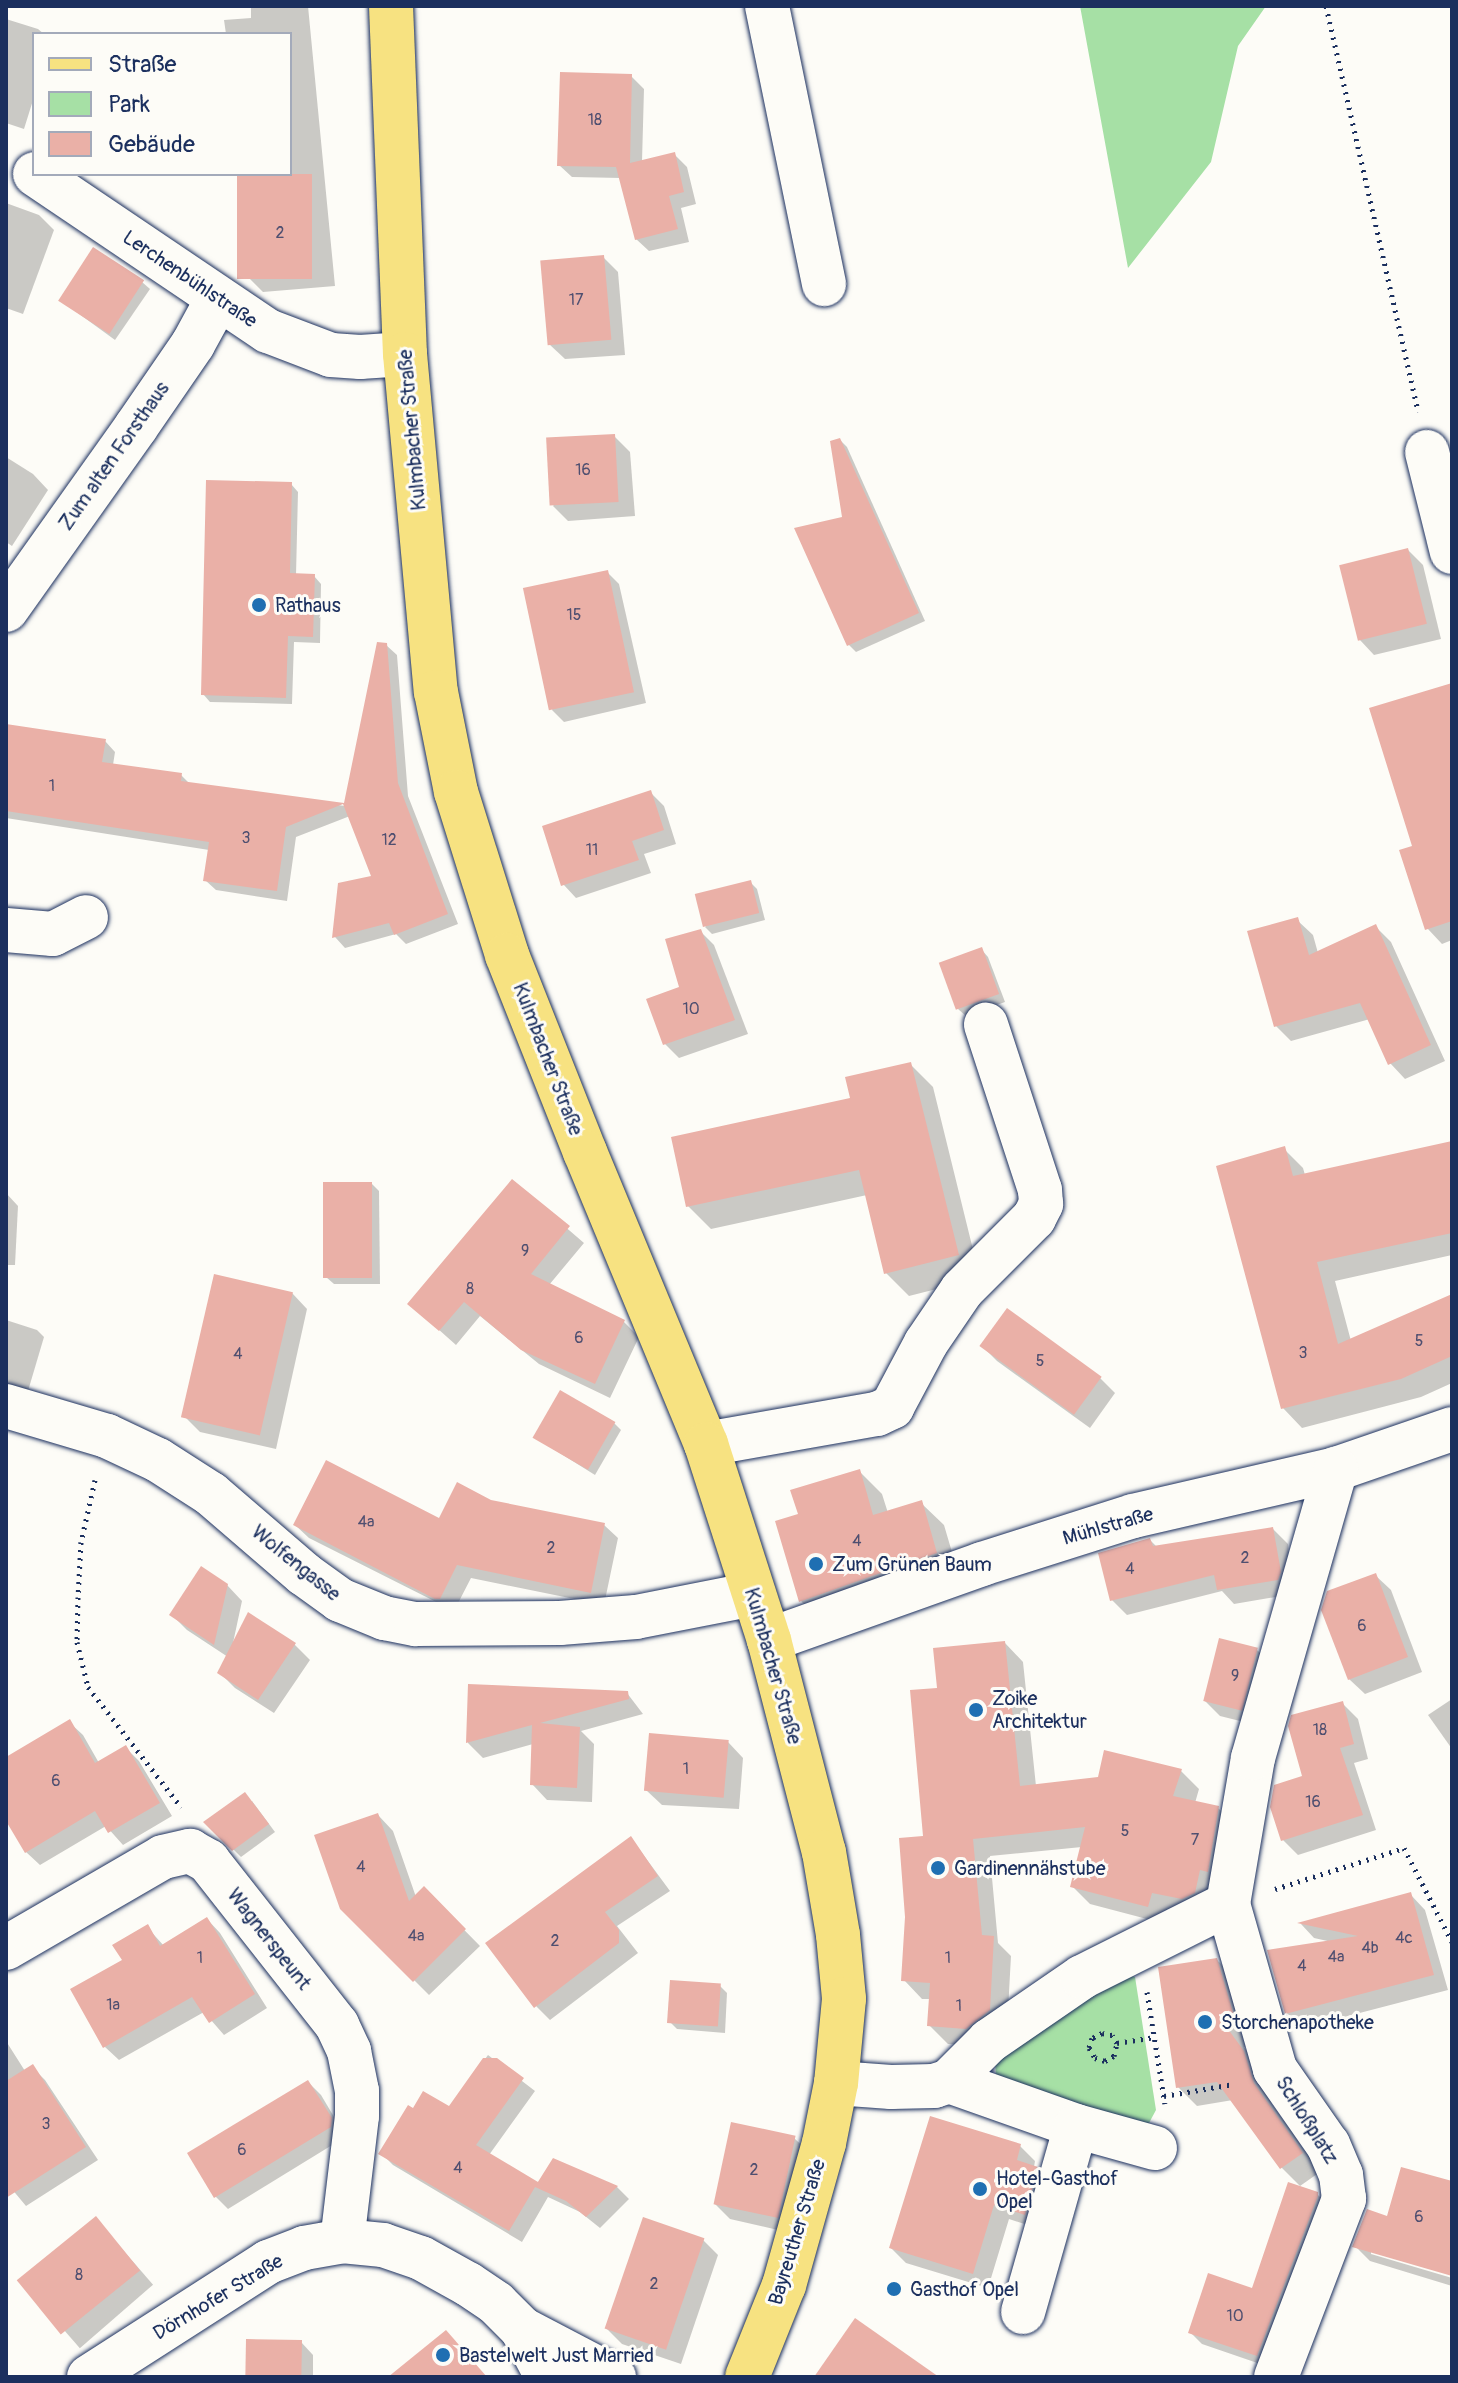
<!DOCTYPE html>
<html>
<head>
<meta charset="utf-8">
<style>
  body { margin:0 }
  #map { position:relative; width:1458px; height:2383px; overflow:hidden; background:#fdfcf7; font-family:Pangolin,sans-serif }
  div>[style] { position:absolute }
  [style*='--x'] { left:calc(var(--x)*1px); top:calc(var(--y)*1px); width:calc(var(--w)*1px); rotate:calc(var(--a)*1deg) }
  .green>* { inset:0; background:#a6e0a5 }
  .shadow>* { inset:0; background:#0003; transform-origin:0 0 }
  .building>* { inset:0; background:#eab0a7; transform-origin:0 0 }
  .path>* { height:5px; margin-top:-2.5px; transform-origin:0; background:repeating-linear-gradient(90deg,#1b2f5e 0 2px,transparent 0 8px) }
  .roads { filter:drop-shadow(0 0 2px #1b2f5e) drop-shadow(0 0 2px #1b2f5e) }
  .minor>* { height:44px; margin:-22px; padding:0 22px; transform-origin:22px; border-radius:22px; background:#fdfcf7 }
  .major>* { height:44px; margin:-22px; padding:0 22px; transform-origin:22px; border-radius:22px; background:#f7e281 }
  .dots>* { width:22px; height:22px; translate:-50% -50%; box-sizing:border-box; border:4px solid #fdfcf7; border-radius:50% }
  span { translate:-50% -50%; white-space:nowrap; text-align:center; line-height:1.15; -webkit-text-stroke:6px #fdfcf7; paint-order:stroke }
  .number-label { font-size:16px; color:#4f4f70 }
  .number-label span { -webkit-text-stroke-width:0 }
  .street-label { font-size:20px; color:#1b2f5e }
  .poi-label { font-size:20px; color:#1b2f5e }
  .left { translate:0 -50%; text-align:left }
  .frame { position:absolute; inset:0; border:8px solid #1b2f5e; pointer-events:none }
  .legend { position:absolute; left:32px; top:32px; width:260px; height:144px; box-sizing:border-box; background:#fdfcf7; border:2px solid #a3aaba; margin:0; padding:10px 14px; list-style:none; font-size:24px; color:#1b2f5e }
  .legend li { display:flex; align-items:center; gap:16px; height:40px }
  .legend b { width:40px; border:2px solid #a3aaba }
</style>
</head>
<body>
<div id="map">
  <div class="green">
    <div style="clip-path:polygon(1080px 6px,1266px 6px,1238px 46px,1211px 162px,1128px 268px)"></div>
    <div style="clip-path:polygon(1123px 1973px,1135px 1977px,1156px 2110px,1149px 2123px,1142px 2125px,996px 2076px,995px 2061px)"></div>
  </div>
  <div class="shadow">
    <div style="clip-path:polygon(251px 6px,308px 6px,335px 286px,263px 292px,249px 278px,239px 174px,290px 174px,290px 34px,226px 34px,224px 20px,251px 18px)"></div>
    <div style="clip-path:polygon(6px 19px,38px 29px,44px 34px,34px 34px,34px 97px,24px 129px,6px 123px)"></div>
    <div style="clip-path:polygon(631px 76px,644px 89px,642px 162px,674px 154px,687px 167px,696px 204px,681px 208px,689px 242px,649px 251px,636px 239px,621px 178px,572px 177px,559px 165px)"></div>
    <div style="clip-path:polygon(6px 203px,39px 215px,54px 230px,23px 314px,6px 308px)"></div>
    <div style="clip-path:polygon(603px 257px,618px 272px,625px 355px,565px 359px,549px 344px)"></div>
    <div style="clip-path:polygon(142px 282px,150px 289px,115px 340px,60px 300px)"></div>
    <div style="clip-path:polygon(614px 436px,630px 452px,635px 516px,568px 521px,553px 506px)"></div>
    <div style="clip-path:polygon(840px 440px,847px 447px,925px 621px,856px 652px,849px 645px)"></div>
    <div style="clip-path:polygon(6px 457px,33px 474px,48px 490px,12px 546px,6px 542px)"></div>
    <div style="clip-path:polygon(291px 484px,298px 492px,296px 576px,314px 576px,321px 584px,320px 643px,294px 642px,292px 704px,210px 702px,203px 694px)"></div>
    <div style="clip-path:polygon(1408px 550px,1423px 565px,1441px 639px,1374px 655px,1359px 639px)"></div>
    <div style="clip-path:polygon(607px 572px,619px 584px,646px 703px,564px 722px,552px 710px)"></div>
    <div style="clip-path:polygon(386px 645px,397px 655px,408px 796px,458px 924px,406px 944px,396px 934px,345px 948px,335px 937px,374px 878px,350px 816px,296px 837px,287px 901px,216px 890px,205px 880px,209px 850px,6px 818px,6px 750px,105px 741px,115px 752px,113px 765px,181px 775px,190px 784px,345px 806px)"></div>
    <div style="clip-path:polygon(1452px 687px,1452px 940px,1442px 944px,1427px 928px,1414px 847px)"></div>
    <div style="clip-path:polygon(650px 792px,664px 806px,676px 844px,644px 854px,651px 873px,576px 898px,563px 884px)"></div>
    <div style="clip-path:polygon(750px 882px,757px 889px,765px 920px,712px 934px,705px 927px)"></div>
    <div style="clip-path:polygon(1297px 920px,1313px 935px,1318px 953px,1376px 927px,1391px 942px,1445px 1061px,1405px 1079px,1390px 1063px,1370px 1019px,1291px 1041px,1276px 1026px)"></div>
    <div style="clip-path:polygon(700px 931px,714px 945px,748px 1034px,679px 1058px,665px 1044px)"></div>
    <div style="clip-path:polygon(981px 949px,988px 957px,1005px 1002px,966px 1016px,958px 1009px)"></div>
    <div style="clip-path:polygon(910px 1064px,933px 1087px,980px 1278px,909px 1296px,886px 1273px,867px 1195px,711px 1229px,688px 1206px)"></div>
    <div style="clip-path:polygon(1452px 1143px,1452px 1255px,1335px 1281px,1351px 1341px,1452px 1296px,1452px 1383px,1421px 1397px,1302px 1428px,1283px 1408px,1284px 1149px,1303px 1168px,1305px 1175px)"></div>
    <div style="clip-path:polygon(512px 1181px,584px 1243px,549px 1285px,624px 1322px,639px 1337px,610px 1398px,539px 1364px,480px 1316px,456px 1345px,410px 1304px)"></div>
    <div style="clip-path:polygon(372px 1184px,379px 1191px,380px 1284px,334px 1284px,326px 1277px)"></div>
    <div style="clip-path:polygon(6px 1193px,18px 1206px,15px 1265px,6px 1265px)"></div>
    <div style="clip-path:polygon(292px 1293px,307px 1309px,276px 1449px,200px 1432px,185px 1417px)"></div>
    <div style="clip-path:polygon(6px 1320px,37px 1330px,44px 1337px,28px 1391px,6px 1390px)"></div>
    <div style="clip-path:polygon(982px 1346px,1100px 1378px,1115px 1393px,1090px 1428px,997px 1361px)"></div>
    <div style="clip-path:polygon(614px 1423px,621px 1430px,595px 1475px,534px 1437px)"></div>
    <div style="clip-path:polygon(859px 1471px,882px 1494px,888px 1513px,921px 1503px,944px 1525px,959px 1576px,823px 1624px,801px 1601px,800px 1516px)"></div>
    <div style="clip-path:polygon(491px 1502px,604px 1525px,618px 1538px,604px 1605px,471px 1578px,454px 1611px,309px 1538px,295px 1525px,440px 1521px)"></div>
    <div style="clip-path:polygon(1273px 1529px,1288px 1544px,1293px 1594px,1234px 1604px,1222px 1591px,1127px 1615px,1112px 1600px,1150px 1540px,1157px 1547px)"></div>
    <div style="clip-path:polygon(1375px 1575px,1391px 1590px,1422px 1672px,1365px 1694px,1349px 1679px)"></div>
    <div style="clip-path:polygon(227px 1585px,242px 1601px,233px 1643px,294px 1644px,310px 1660px,274px 1713px,235px 1688px,220px 1673px,228px 1657px,187px 1630px,172px 1615px)"></div>
    <div style="clip-path:polygon(1221px 1641px,1257px 1650px,1273px 1665px,1256px 1725px,1220px 1716px,1205px 1701px)"></div>
    <div style="clip-path:polygon(1005px 1643px,1023px 1662px,1036px 1786px,1181px 1771px,1199px 1789px,1195px 1803px,1218px 1808px,1237px 1826px,1226px 1889px,1166px 1924px,1090px 1904px,1072px 1886px,1082px 1847px,990px 1856px,998px 1943px,1011px 1956px,1007px 2029px,985px 2046px,948px 2044px,929px 2025px,931px 1999px,922px 1999px,904px 1980px,925px 1838px,939px 1690px)"></div>
    <div style="clip-path:polygon(470px 1687px,627px 1693px,643px 1714px,581px 1731px,594px 1744px,592px 1802px,547px 1800px,532px 1784px,533px 1744px,483px 1758px,468px 1743px)"></div>
    <div style="clip-path:polygon(1452px 1699px,1452px 1749px,1428px 1715px)"></div>
    <div style="clip-path:polygon(1342px 1703px,1358px 1719px,1368px 1759px,1354px 1763px,1376px 1830px,1298px 1855px,1283px 1840px,1304px 1777px)"></div>
    <div style="clip-path:polygon(69px 1722px,83px 1735px,99px 1763px,125px 1747px,139px 1761px,172px 1816px,123px 1845px,106px 1826px,40px 1865px,26px 1852px,6px 1817px,6px 1759px)"></div>
    <div style="clip-path:polygon(728px 1742px,743px 1758px,739px 1809px,662px 1805px,646px 1790px)"></div>
    <div style="clip-path:polygon(252px 1801px,275px 1832px,241px 1857px,206px 1822px)"></div>
    <div style="clip-path:polygon(378px 1815px,393px 1831px,416px 1897px,424px 1889px,480px 1946px,429px 1995px,342px 1908px)"></div>
    <div style="clip-path:polygon(631px 1838px,670px 1891px,617px 1926px,638px 1953px,550px 2020px,536px 2006px)"></div>
    <div style="clip-path:polygon(1410px 1894px,1425px 1910px,1448px 1990px,1302px 2028px,1287px 2013px,1332px 1942px,1314px 1938px,1301px 1924px)"></div>
    <div style="clip-path:polygon(207px 1919px,220px 1933px,267px 2008px,224px 2035px,204px 2012px,119px 2060px,105px 2047px,125px 1961px,147px 1927px,164px 1946px)"></div>
    <div style="clip-path:polygon(1217px 1960px,1236px 1979px,1254px 2045px,1244px 2047px,1262px 2072px,1272px 2104px,1320px 2172px,1300px 2186px,1282px 2168px,1233px 2100px,1197px 2106px,1178px 2087px)"></div>
    <div style="clip-path:polygon(720px 1986px,727px 1993px,725px 2033px,677px 2029px,670px 2022px)"></div>
    <div style="clip-path:polygon(6px 2041px,25px 2071px,32px 2067px,45px 2080px,98px 2160px,26px 2206px,6px 2182px)"></div>
    <div style="clip-path:polygon(488px 2055px,535px 2091px,489px 2155px,537px 2184px,554px 2161px,617px 2187px,629px 2199px,600px 2228px,580px 2212px,548px 2197px,522px 2242px,393px 2165px,381px 2153px,414px 2110px,449px 2109px)"></div>
    <div style="clip-path:polygon(308px 2082px,321px 2095px,343px 2132px,342px 2139px,228px 2209px,215px 2196px)"></div>
    <div style="clip-path:polygon(794px 2138px,810px 2153px,791px 2233px,730px 2219px,715px 2204px)"></div>
    <div style="clip-path:polygon(1020px 2146px,1035px 2161px,1034px 2167px,1053px 2184px,1040px 2229px,1009px 2219px,988px 2288px,906px 2263px,891px 2248px)"></div>
    <div style="clip-path:polygon(1452px 2183px,1452px 2274px,1371px 2250px,1371px 2254px,1452px 2278px,1452px 2286px,1370px 2261px,1355px 2246px,1388px 2218px)"></div>
    <div style="clip-path:polygon(1317px 2194px,1329px 2206px,1269px 2367px,1202px 2344px,1190px 2332px,1253px 2291px)"></div>
    <div style="left:96px;top:2219px;width:87px;height:97px;rotate:49deg"></div>
    <div style="clip-path:polygon(703px 2240px,718px 2255px,681px 2364px,622px 2344px,607px 2329px)"></div>
    <div style="clip-path:polygon(301px 2342px,313px 2355px,313px 2377px,247px 2377px)"></div>
  </div>
  <div class="building">
    <div style="clip-path:polygon(560px 72px,632px 74px,630px 163px,675px 152px,684px 192px,669px 196px,678px 229px,635px 240px,616px 167px,557px 166px)"></div>
    <div style="left:237px;top:174px;width:75px;height:105px"></div>
    <div style="left:93px;top:247px;width:61px;height:64px;rotate:33deg"></div>
    <div style="left:604px;top:255px;width:85px;height:64px;rotate:85deg"></div>
    <div style="left:615px;top:434px;width:68px;height:69px;rotate:87deg"></div>
    <div style="clip-path:polygon(840px 438px,919px 613px,847px 646px,794px 528px,842px 517px,830px 441px)"></div>
    <div style="clip-path:polygon(206px 480px,292px 482px,290px 573px,315px 574px,313px 637px,288px 636px,286px 698px,201px 695px)"></div>
    <div style="left:1408px;top:548px;width:78px;height:71px;rotate:76deg"></div>
    <div style="left:608px;top:570px;width:125px;height:87px;rotate:78deg"></div>
    <div style="clip-path:polygon(377px 642px,387px 643px,398px 783px,448px 914px,394px 935px,389px 923px,332px 938px,338px 883px,371px 876px,343px 804px,286px 827px,277px 891px,203px 881px,209px 842px,6px 811px,6px 724px,106px 739px,102px 762px,182px 773px,181px 781px,344px 803px)"></div>
    <div style="clip-path:polygon(1452px 683px,1452px 921px,1425px 930px,1399px 850px,1412px 846px,1369px 708px)"></div>
    <div style="clip-path:polygon(651px 790px,664px 830px,632px 841px,639px 860px,561px 886px,542px 826px)"></div>
    <div style="left:751px;top:880px;width:34px;height:58px;rotate:76deg"></div>
    <div style="clip-path:polygon(1298px 917px,1309px 955px,1376px 924px,1431px 1045px,1388px 1065px,1360px 1003px,1274px 1027px,1247px 931px)"></div>
    <div style="clip-path:polygon(701px 929px,735px 1020px,663px 1045px,646px 999px,679px 987px,665px 939px)"></div>
    <div style="left:982px;top:947px;width:50px;height:46px;rotate:70deg"></div>
    <div style="clip-path:polygon(911px 1062px,959px 1255px,884px 1274px,859px 1170px,686px 1207px,671px 1137px,850px 1098px,845px 1077px)"></div>
    <div style="clip-path:polygon(1452px 1141px,1452px 1233px,1317px 1262px,1338px 1344px,1452px 1294px,1452px 1356px,1401px 1379px,1281px 1409px,1216px 1166px,1285px 1146px,1293px 1176px)"></div>
    <div style="clip-path:polygon(512px 1179px,570px 1226px,531px 1274px,625px 1320px,595px 1384px,521px 1350px,464px 1302px,439px 1331px,407px 1304px)"></div>
    <div style="left:323px;top:1182px;width:49px;height:96px"></div>
    <div style="left:214px;top:1274px;width:81px;height:147px;rotate:13deg"></div>
    <div style="left:1007px;top:1308px;width:117px;height:47px;rotate:36deg"></div>
    <div style="left:560px;top:1390px;width:64px;height:55px;rotate:30deg"></div>
    <div style="clip-path:polygon(326px 1460px,439px 1518px,457px 1482px,491px 1500px,605px 1523px,591px 1593px,457px 1565px,440px 1599px,435px 1599px,293px 1525px)"></div>
    <div style="clip-path:polygon(860px 1469px,873px 1515px,922px 1500px,937px 1553px,799px 1602px,775px 1521px,798px 1514px,790px 1490px)"></div>
    <div style="clip-path:polygon(1273px 1527px,1281px 1572px,1278px 1580px,1217px 1590px,1214px 1575px,1110px 1601px,1098px 1553px,1150px 1538px,1153px 1546px)"></div>
    <div style="clip-path:polygon(201px 1566px,228px 1584px,214px 1645px,169px 1615px)"></div>
    <div style="clip-path:polygon(1376px 1573px,1408px 1657px,1348px 1680px,1321px 1610px,1327px 1591px)"></div>
    <div style="clip-path:polygon(248px 1612px,296px 1643px,258px 1700px,217px 1673px)"></div>
    <div style="left:1219px;top:1638px;width:40px;height:65px;rotate:14deg"></div>
    <div style="clip-path:polygon(1005px 1641px,1020px 1786px,1098px 1777px,1104px 1750px,1182px 1769px,1173px 1796px,1219px 1806px,1208px 1872px,1200px 1870px,1195px 1893px,1182px 1899px,1152px 1893px,1148px 1907px,1070px 1887px,1085px 1827px,973px 1839px,982px 1935px,994px 1936px,990px 2010px,966px 2029px,927px 2026px,930px 1983px,901px 1981px,905px 1917px,899px 1838px,923px 1836px,910px 1690px,937px 1688px,933px 1648px)"></div>
    <div style="clip-path:polygon(468px 1684px,628px 1691px,629px 1699px,540px 1723px,580px 1727px,577px 1788px,530px 1785px,532px 1725px,466px 1743px)"></div>
    <div style="clip-path:polygon(1343px 1701px,1354px 1744px,1340px 1748px,1363px 1815px,1281px 1841px,1270px 1807px,1274px 1785px,1302px 1776px,1288px 1726px,1291px 1715px)"></div>
    <div style="clip-path:polygon(70px 1719px,95px 1763px,126px 1745px,160px 1803px,108px 1833px,95px 1811px,25px 1853px,6px 1821px,6px 1757px)"></div>
    <div style="left:649px;top:1733px;width:80px;height:58px;rotate:5deg"></div>
    <div style="clip-path:polygon(245px 1792px,269px 1824px,232px 1851px,203px 1822px)"></div>
    <div style="clip-path:polygon(378px 1813px,409px 1901px,424px 1886px,466px 1929px,413px 1982px,340px 1909px,314px 1835px)"></div>
    <div style="clip-path:polygon(631px 1836px,658px 1876px,605px 1912px,619px 1930px,619px 1943px,534px 2008px,485px 1943px)"></div>
    <div style="clip-path:polygon(1411px 1892px,1434px 1975px,1285px 2014px,1267px 1950px,1358px 1936px,1297px 1923px)"></div>
    <div style="clip-path:polygon(207px 1917px,255px 1994px,209px 2023px,192px 1997px,103px 2048px,70px 1989px,122px 1960px,112px 1945px,148px 1924px,160px 1946px)"></div>
    <div style="clip-path:polygon(1217px 1958px,1237px 2026px,1228px 2029px,1244px 2051px,1254px 2083px,1303px 2153px,1280px 2169px,1217px 2082px,1176px 2088px,1158px 1967px)"></div>
    <div style="left:670px;top:1980px;width:51px;height:43px;rotate:4deg"></div>
    <div style="clip-path:polygon(483px 2058px,497px 2058px,524px 2078px,476px 2145px,538px 2182px,536px 2185px,553px 2158px,618px 2186px,586px 2217px,566px 2201px,535px 2187px,509px 2231px,378px 2154px,408px 2105px,413px 2108px,423px 2091px,449px 2106px)"></div>
    <div style="clip-path:polygon(33px 2064px,86px 2147px,6px 2198px,6px 2081px)"></div>
    <div style="clip-path:polygon(308px 2080px,332px 2118px,331px 2127px,214px 2198px,187px 2153px)"></div>
    <div style="clip-path:polygon(930px 2116px,1021px 2144px,1017px 2160px,1038px 2167px,1025px 2215px,994px 2205px,973px 2274px,889px 2248px)"></div>
    <div style="left:731px;top:2122px;width:66px;height:84px;rotate:12deg"></div>
    <div style="clip-path:polygon(1401px 2167px,1452px 2181px,1452px 2276px,1352px 2247px,1367px 2209px,1387px 2216px)"></div>
    <div style="clip-path:polygon(1288px 2182px,1318px 2192px,1318px 2196px,1257px 2356px,1188px 2333px,1208px 2273px,1252px 2288px)"></div>
    <div style="left:96px;top:2216px;width:70px;height:102px;rotate:51deg"></div>
    <div style="left:643px;top:2217px;width:65px;height:118px;rotate:19deg"></div>
    <div style="clip-path:polygon(855px 2318px,939px 2377px,814px 2377px)"></div>
    <div style="clip-path:polygon(446px 2330px,487px 2377px,388px 2377px)"></div>
    <div style="left:246px;top:2339px;width:56px;height:38px;rotate:1deg"></div>
  </div>
  <div class="path">
    <div style="--x:1326;--y:6;--w:416;--a:77.2"></div>
    <div style="--x:95;--y:1480;--w:64;--a:102.7"></div>
    <div style="--x:81;--y:1542;--w:55;--a:93.1"></div>
    <div style="--x:78;--y:1597;--w:45;--a:91.3"></div>
    <div style="--x:77;--y:1642;--w:46;--a:76.3"></div>
    <div style="--x:88;--y:1687;--w:152;--a:52.2"></div>
    <div style="--x:1275;--y:1889;--w:135;--a:-17.6"></div>
    <div style="--x:1404;--y:1848;--w:106;--a:62.9"></div>
    <div style="--x:1147;--y:1992;--w:113;--a:80.9"></div>
    <div style="--x:1117;--y:2043;--w:9;--a:-122"></div>
    <div style="--x:1112;--y:2035;--w:10;--a:-169"></div>
    <div style="--x:1102;--y:2033;--w:11;--a:153"></div>
    <div style="--x:1092;--y:2038;--w:10;--a:107"></div>
    <div style="--x:1089;--y:2048;--w:12;--a:59"></div>
    <div style="--x:1095;--y:2058;--w:10;--a:17"></div>
    <div style="--x:1105;--y:2061;--w:10;--a:-29"></div>
    <div style="--x:1114;--y:2056;--w:13;--a:-77"></div>
    <div style="--x:1117;--y:2043;--w:37;--a:-9"></div>
    <div style="--x:1164;--y:2096;--w:71;--a:-9.7"></div>
  </div>
  <div class="roads">
    <div class="minor">
      <div style="--x:767;--y:6;--w:284;--a:78.4"></div>
      <div style="--x:35;--y:174;--w:281;--a:34"></div>
      <div style="--x:268;--y:331;--w:67;--a:20.9"></div>
      <div style="--x:331;--y:355;--w:29;--a:4"></div>
      <div style="--x:360;--y:357;--w:45;--a:-3.8"></div>
      <div style="--x:1427;--y:452;--w:103;--a:76"></div>
      <div style="--x:6;--y:610;--w:224;--a:-54.6"></div>
      <div style="--x:136;--y:427;--w:101;--a:-55.5"></div>
      <div style="--x:193;--y:344;--w:50;--a:-61.4"></div>
      <div style="--x:6;--y:930;--w:47;--a:4.9"></div>
      <div style="--x:53;--y:934;--w:37;--a:-27"></div>
      <div style="--x:6;--y:1406;--w:105;--a:16.5"></div>
      <div style="--x:107;--y:1436;--w:56;--a:25.2"></div>
      <div style="--x:158;--y:1460;--w:63;--a:32.7"></div>
      <div style="--x:211;--y:1494;--w:123;--a:40.7"></div>
      <div style="--x:304;--y:1574;--w:44;--a:35.8"></div>
      <div style="--x:340;--y:1600;--w:48;--a:22.2"></div>
      <div style="--x:384;--y:1618;--w:33;--a:11"></div>
      <div style="--x:416;--y:1624;--w:144;--a:-0.4"></div>
      <div style="--x:560;--y:1623;--w:76;--a:-4.5"></div>
      <div style="--x:636;--y:1617;--w:119;--a:-11.1"></div>
      <div style="--x:706;--y:1444;--w:174;--a:-10"></div>
      <div style="--x:877;--y:1414;--w:17;--a:-25"></div>
      <div style="--x:892;--y:1407;--w:72;--a:-62"></div>
      <div style="--x:926;--y:1343;--w:64;--a:-55.8"></div>
      <div style="--x:962;--y:1290;--w:102;--a:-45"></div>
      <div style="--x:1034;--y:1218;--w:16;--a:-63"></div>
      <div style="--x:1041;--y:1204;--w:14;--a:-94"></div>
      <div style="--x:1040;--y:1190;--w:174;--a:-108.1"></div>
      <div style="--x:769;--y:1640;--w:226;--a:-19.6"></div>
      <div style="--x:982;--y:1564;--w:158;--a:-17.6"></div>
      <div style="--x:1133;--y:1516;--w:208;--a:-13"></div>
      <div style="--x:1336;--y:1469;--w:123;--a:-19"></div>
      <div style="--x:6;--y:1948;--w:181;--a:-30.1"></div>
      <div style="--x:163;--y:1857;--w:28;--a:-13"></div>
      <div style="--x:190;--y:1851;--w:21;--a:29"></div>
      <div style="--x:208;--y:1861;--w:209;--a:51.8"></div>
      <div style="--x:337;--y:2025;--w:29;--a:65"></div>
      <div style="--x:349;--y:2051;--w:41;--a:78.7"></div>
      <div style="--x:357;--y:2091;--w:25;--a:90"></div>
      <div style="--x:357;--y:2116;--w:126;--a:96.8"></div>
      <div style="--x:949;--y:2081;--w:135;--a:19.5"></div>
      <div style="--x:1076;--y:2126;--w:82;--a:15.6"></div>
      <div style="--x:836;--y:2083;--w:55;--a:4.2"></div>
      <div style="--x:891;--y:2087;--w:43;--a:-1.3"></div>
      <div style="--x:934;--y:2086;--w:16;--a:-18"></div>
      <div style="--x:949;--y:2081;--w:57;--a:-45"></div>
      <div style="--x:989;--y:2041;--w:113;--a:-34.5"></div>
      <div style="--x:1082;--y:1977;--w:163;--a:-26.6"></div>
      <div style="--x:1023;--y:2312;--w:193;--a:-74.1"></div>
      <div style="--x:522;--y:2329;--w:104;--a:27.6"></div>
      <div style="--x:89;--y:2377;--w:213;--a:-32.7"></div>
      <div style="--x:268;--y:2262;--w:39;--a:-21"></div>
      <div style="--x:304;--y:2248;--w:39;--a:-10"></div>
      <div style="--x:342;--y:2241;--w:41;--a:5.6"></div>
      <div style="--x:383;--y:2245;--w:40;--a:18.9"></div>
      <div style="--x:421;--y:2258;--w:54;--a:29"></div>
      <div style="--x:468;--y:2284;--w:34;--a:34"></div>
      <div style="--x:496;--y:2303;--w:37;--a:45"></div>
      <div style="--x:522;--y:2329;--w:54;--a:62.5"></div>
      <div style="--x:1276;--y:2377;--w:191;--a:-69.1"></div>
      <div style="--x:1344;--y:2199;--w:24;--a:-97"></div>
      <div style="--x:1341;--y:2175;--w:33;--a:-113"></div>
      <div style="--x:1328;--y:2145;--w:93;--a:-124.9"></div>
      <div style="--x:1275;--y:2069;--w:172;--a:-105.9"></div>
      <div style="--x:1228;--y:1904;--w:148;--a:-80.3"></div>
      <div style="--x:1253;--y:1758;--w:301;--a:-74"></div>
    </div>
    <div class="major">
      <div style="--x:391;--y:6;--w:348;--a:87.7"></div>
      <div style="--x:405;--y:354;--w:339;--a:84.8"></div>
      <div style="--x:436;--y:692;--w:102;--a:78.7"></div>
      <div style="--x:456;--y:792;--w:171;--a:72.6"></div>
      <div style="--x:507;--y:955;--w:212;--a:68.4"></div>
      <div style="--x:585;--y:1152;--w:316;--a:67.5"></div>
      <div style="--x:706;--y:1444;--w:206;--a:72.2"></div>
      <div style="--x:769;--y:1640;--w:219;--a:75.5"></div>
      <div style="--x:824;--y:1852;--w:84;--a:80.4"></div>
      <div style="--x:838;--y:1935;--w:64;--a:84.6"></div>
      <div style="--x:844;--y:1999;--w:84;--a:95.4"></div>
      <div style="--x:836;--y:2083;--w:61;--a:101.3"></div>
      <div style="--x:824;--y:2143;--w:148;--a:105.7"></div>
      <div style="--x:784;--y:2285;--w:99;--a:111.9"></div>
    </div>
  </div>
  <div class="dots">
    <div style="left:259px;top:605px;background:#1f6fb2"></div>
    <div style="left:816px;top:1564px;background:#1f6fb2"></div>
    <div style="left:976px;top:1710px;background:#1f6fb2"></div>
    <div style="left:938px;top:1868px;background:#1f6fb2"></div>
    <div style="left:1205px;top:2022px;background:#1f6fb2"></div>
    <div style="left:980px;top:2189px;background:#1f6fb2"></div>
    <div style="left:894px;top:2289px;background:#1f6fb2"></div>
    <div style="left:443px;top:2355px;background:#1f6fb2"></div>
  </div>
  <div class="number-label">
    <span style="left:595px;top:120px">18</span>
    <span style="left:280px;top:233px">2</span>
    <span style="left:576px;top:300px">17</span>
    <span style="left:583px;top:470px">16</span>
    <span style="left:574px;top:615px">15</span>
    <span style="left:52px;top:786px">1</span>
    <span style="left:246px;top:838px">3</span>
    <span style="left:389px;top:840px">12</span>
    <span style="left:592px;top:850px">11</span>
    <span style="left:691px;top:1009px">10</span>
    <span style="left:525px;top:1251px">9</span>
    <span style="left:470px;top:1289px">8</span>
    <span style="left:579px;top:1338px">6</span>
    <span style="left:1419px;top:1341px">5</span>
    <span style="left:1303px;top:1353px">3</span>
    <span style="left:238px;top:1354px">4</span>
    <span style="left:1040px;top:1361px">5</span>
    <span style="left:366px;top:1522px">4a</span>
    <span style="left:857px;top:1541px">4</span>
    <span style="left:551px;top:1548px">2</span>
    <span style="left:1245px;top:1558px">2</span>
    <span style="left:1130px;top:1569px">4</span>
    <span style="left:1362px;top:1626px">6</span>
    <span style="left:1235px;top:1676px">9</span>
    <span style="left:1320px;top:1730px">18</span>
    <span style="left:686px;top:1769px">1</span>
    <span style="left:56px;top:1781px">6</span>
    <span style="left:1313px;top:1802px">16</span>
    <span style="left:1125px;top:1831px">5</span>
    <span style="left:1195px;top:1840px">7</span>
    <span style="left:361px;top:1867px">4</span>
    <span style="left:416px;top:1936px">4a</span>
    <span style="left:1404px;top:1938px">4c</span>
    <span style="left:555px;top:1941px">2</span>
    <span style="left:1370px;top:1948px">4b</span>
    <span style="left:1336px;top:1957px">4a</span>
    <span style="left:200px;top:1958px">1</span>
    <span style="left:948px;top:1958px">1</span>
    <span style="left:1302px;top:1966px">4</span>
    <span style="left:113px;top:2005px">1a</span>
    <span style="left:959px;top:2006px">1</span>
    <span style="left:46px;top:2124px">3</span>
    <span style="left:242px;top:2150px">6</span>
    <span style="left:458px;top:2168px">4</span>
    <span style="left:754px;top:2170px">2</span>
    <span style="left:1419px;top:2217px">6</span>
    <span style="left:79px;top:2275px">8</span>
    <span style="left:654px;top:2284px">2</span>
    <span style="left:1235px;top:2316px">10</span>
  </div>
  <div class="street-label">
    <span style="left:190px;top:279px;rotate:34deg">Lerchenbühlstraße</span>
    <span style="left:412px;top:430px;rotate:-95deg">Kulmbacher Straße</span>
    <span style="left:114px;top:456px;rotate:-55deg">Zum alten Forsthaus</span>
    <span style="left:548px;top:1059px;rotate:69deg">Kulmbacher Straße</span>
    <span style="left:1108px;top:1526px;rotate:-16deg">Mühlstraße</span>
    <span style="left:296px;top:1563px;rotate:39deg">Wolfengasse</span>
    <span style="left:773px;top:1666px;rotate:74deg">Kulmbacher Straße</span>
    <span style="left:269px;top:1939px;rotate:52deg">Wagnerspeunt</span>
    <span style="left:1307px;top:2120px;rotate:58deg">Schloßplatz</span>
    <span style="left:797px;top:2232px;rotate:-73deg">Bayreuther Straße</span>
    <span style="left:218px;top:2297px;rotate:-31deg">Dörnhofer Straße</span>
  </div>
  <div class="poi-label">
    <span class="left" style="left:275px;top:605px">Rathaus</span>
    <span class="left" style="left:832px;top:1564px">Zum Grünen Baum</span>
    <span class="left" style="left:992px;top:1710px">Zoike<br>Architektur</span>
    <span class="left" style="left:954px;top:1868px">Gardinennähstube</span>
    <span class="left" style="left:1221px;top:2022px">Storchenapotheke</span>
    <span class="left" style="left:996px;top:2190px">Hotel-Gasthof<br>Opel</span>
    <span class="left" style="left:910px;top:2289px">Gasthof Opel</span>
    <span class="left" style="left:459px;top:2355px">Bastelwelt Just Married</span>
  </div>
  <div class="frame"></div>
  <ul class="legend">
  <li><b style="height:10px;background:#f7e281"></b>Straße</li>
  <li><b style="height:22px;background:#a6e0a5"></b>Park</li>
  <li><b style="height:22px;background:#eab0a7"></b>Gebäude</li>
  </ul>
</div>
</body>
</html>
